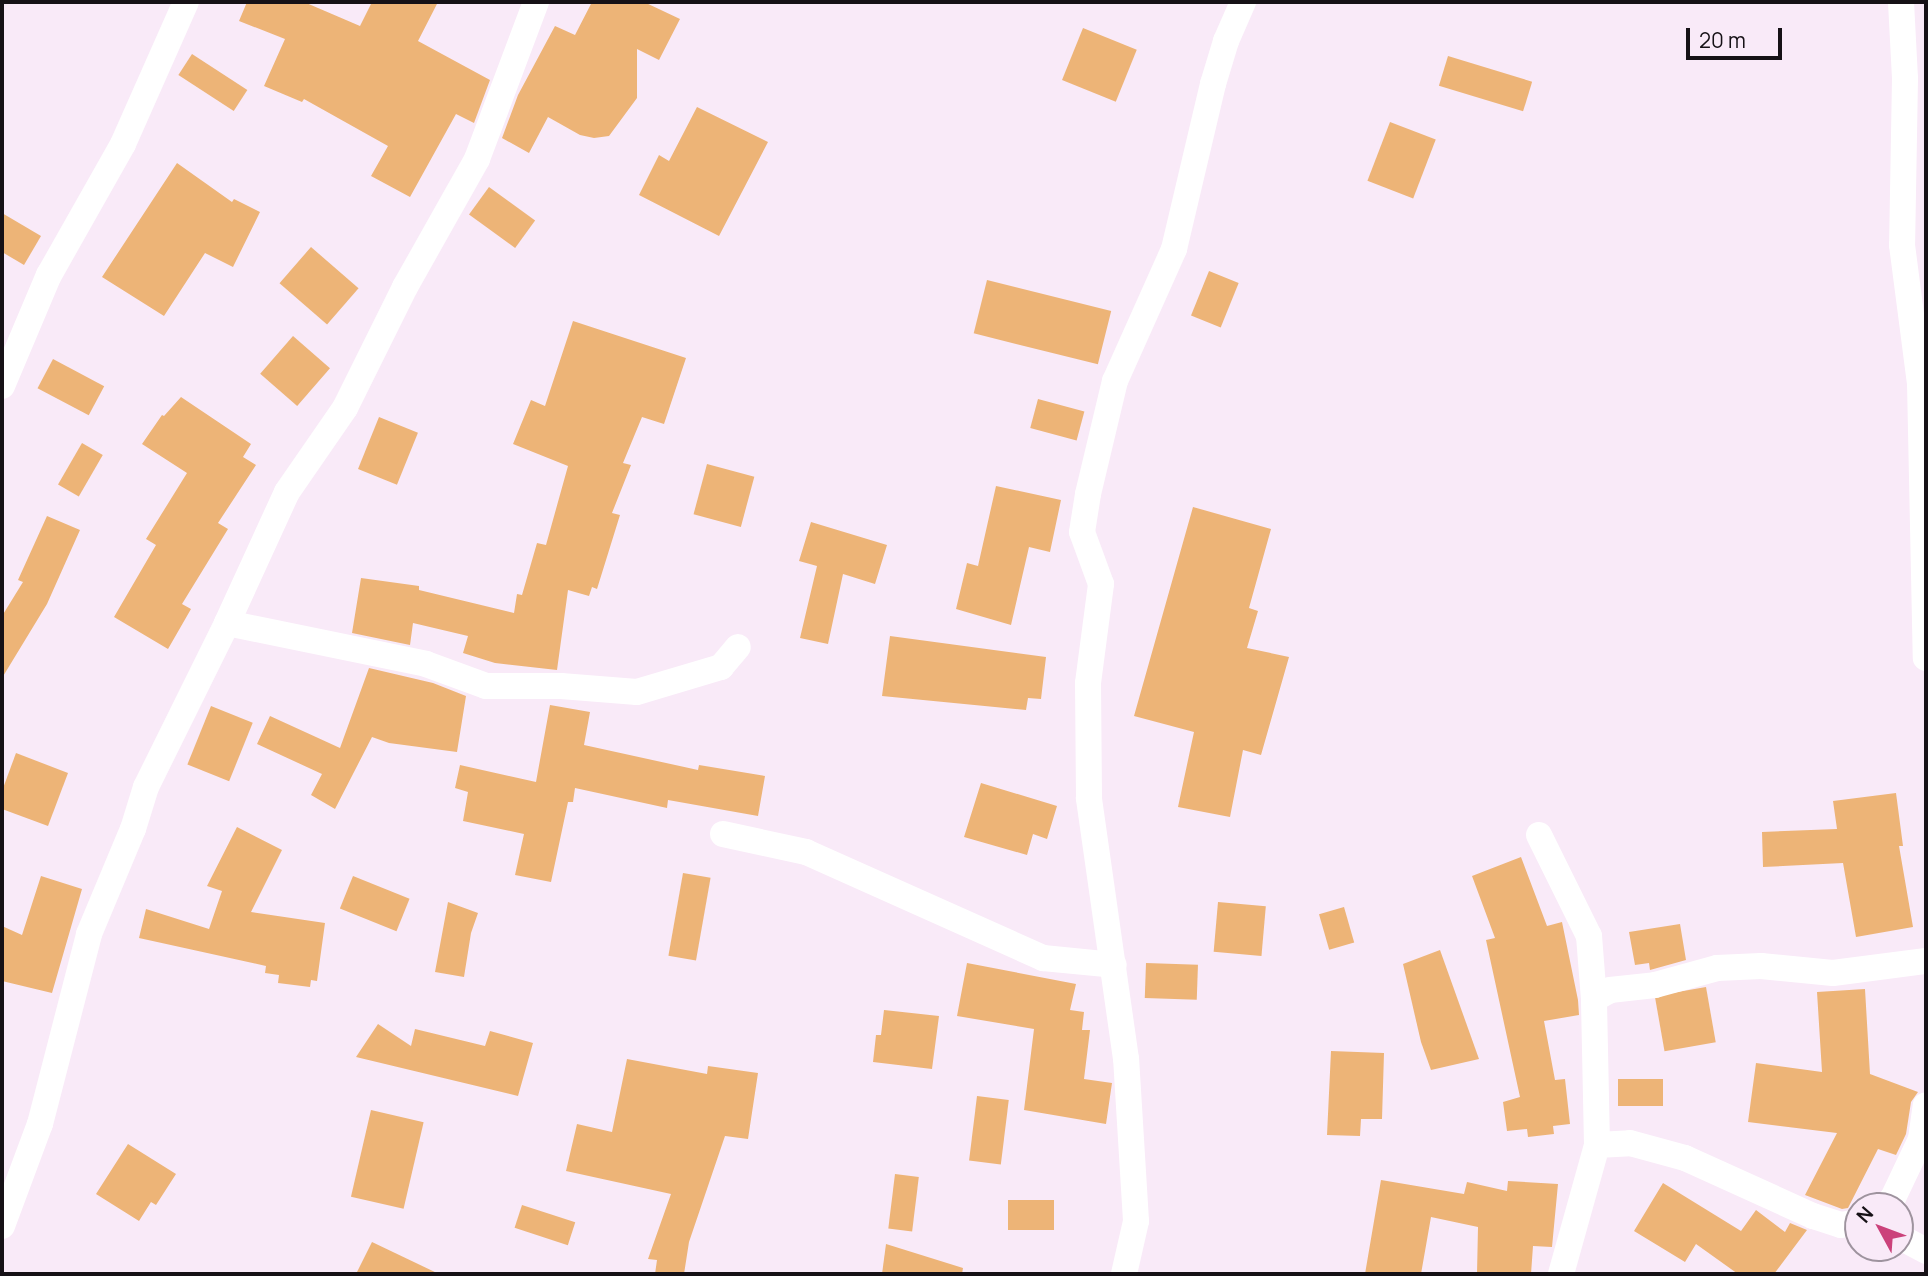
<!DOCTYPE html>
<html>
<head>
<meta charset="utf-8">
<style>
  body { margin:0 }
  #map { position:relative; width:1928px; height:1276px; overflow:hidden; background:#f9eaf8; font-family:Manrope,sans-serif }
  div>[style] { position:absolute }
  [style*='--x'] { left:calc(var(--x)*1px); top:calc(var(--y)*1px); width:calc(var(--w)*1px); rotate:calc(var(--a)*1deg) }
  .building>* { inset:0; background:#edb477; transform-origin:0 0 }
  .minor>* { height:26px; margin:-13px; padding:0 13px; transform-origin:13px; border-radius:13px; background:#fff }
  span { translate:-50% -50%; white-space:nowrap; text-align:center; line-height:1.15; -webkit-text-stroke:7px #f9eaf8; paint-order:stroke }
  .frame { position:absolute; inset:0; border:4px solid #161116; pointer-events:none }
  .north { position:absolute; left:1844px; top:1192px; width:70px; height:70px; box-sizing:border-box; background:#f9eaf8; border:2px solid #9e939e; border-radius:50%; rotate:311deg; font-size:19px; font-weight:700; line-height:28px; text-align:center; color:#161116 }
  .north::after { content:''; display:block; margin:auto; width:24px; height:32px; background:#cb427b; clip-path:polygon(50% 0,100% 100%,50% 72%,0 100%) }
  .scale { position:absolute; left:1686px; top:28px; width:96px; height:32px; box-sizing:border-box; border:4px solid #161116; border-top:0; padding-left:9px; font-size:21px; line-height:24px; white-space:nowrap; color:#161116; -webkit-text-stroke:5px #f9eaf8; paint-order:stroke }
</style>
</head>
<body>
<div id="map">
  <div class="building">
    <div style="clip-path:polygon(247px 2px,304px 2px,360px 26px,372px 2px,438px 2px,418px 41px,490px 80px,474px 123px,456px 114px,410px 197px,371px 176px,388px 146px,304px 99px,302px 102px,264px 86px,285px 39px,239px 21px)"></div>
    <div style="clip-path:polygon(592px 2px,644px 2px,680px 19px,659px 60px,637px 49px,637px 98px,609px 136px,594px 138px,580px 135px,548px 117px,529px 153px,502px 138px,518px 95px,555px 26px,575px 35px)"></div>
    <div style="left:1083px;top:28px;width:58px;height:56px;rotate:22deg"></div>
    <div style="left:192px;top:54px;width:66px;height:25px;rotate:33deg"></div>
    <div style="left:1448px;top:56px;width:88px;height:31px;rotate:17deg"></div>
    <div style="clip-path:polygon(697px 107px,768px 142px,719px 236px,639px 195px,659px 155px,669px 161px)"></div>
    <div style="left:1390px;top:122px;width:49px;height:63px;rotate:21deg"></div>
    <div style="clip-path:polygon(177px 163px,232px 202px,234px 199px,260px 212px,233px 267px,205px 253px,164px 316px,102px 277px)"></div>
    <div style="left:489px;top:187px;width:57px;height:34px;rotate:36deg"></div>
    <div style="clip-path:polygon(2px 213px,41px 236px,24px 265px,2px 252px)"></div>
    <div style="left:311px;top:247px;width:63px;height:48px;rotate:41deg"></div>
    <div style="left:1209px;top:271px;width:32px;height:48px;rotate:22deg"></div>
    <div style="left:987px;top:280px;width:128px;height:55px;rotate:14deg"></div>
    <div style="clip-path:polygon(573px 321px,686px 358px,664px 424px,642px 417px,623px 463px,631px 465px,612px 513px,620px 515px,597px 589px,592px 587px,589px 596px,568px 590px,557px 670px,495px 663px,463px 653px,468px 636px,413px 623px,410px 645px,352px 633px,361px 578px,419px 586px,419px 590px,514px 613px,517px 594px,522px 595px,537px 543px,546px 545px,568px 466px,513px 444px,531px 400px,545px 406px)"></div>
    <div style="left:293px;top:336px;width:49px;height:50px;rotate:41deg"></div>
    <div style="left:53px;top:359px;width:58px;height:33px;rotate:28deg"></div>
    <div style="clip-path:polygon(181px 397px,251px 444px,243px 457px,256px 465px,218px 523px,228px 529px,182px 604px,191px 609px,168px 649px,114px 617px,156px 545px,146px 539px,187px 473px,142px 444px,162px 415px,164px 416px)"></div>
    <div style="left:1038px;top:399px;width:48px;height:30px;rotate:15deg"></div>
    <div style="left:379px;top:417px;width:42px;height:56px;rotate:22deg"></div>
    <div style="left:82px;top:443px;width:24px;height:48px;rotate:30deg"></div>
    <div style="left:707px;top:464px;width:49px;height:52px;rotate:15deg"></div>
    <div style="clip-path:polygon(996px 486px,1061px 500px,1050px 552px,1029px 547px,1011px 625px,956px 609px,967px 563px,978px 566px)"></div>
    <div style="clip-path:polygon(1193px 507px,1271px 529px,1249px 608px,1258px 611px,1247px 648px,1289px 657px,1261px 755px,1243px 750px,1230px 817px,1178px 807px,1194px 732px,1134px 716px)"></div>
    <div style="clip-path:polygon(47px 516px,80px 530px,47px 604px,2px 678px,2px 616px,23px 582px,18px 580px)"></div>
    <div style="clip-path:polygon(811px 522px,887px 545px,875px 584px,843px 574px,828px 644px,800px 638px,817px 566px,799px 561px)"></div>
    <div style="clip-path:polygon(890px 636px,1046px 657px,1041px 699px,1028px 698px,1026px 710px,882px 696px)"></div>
    <div style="clip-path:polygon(369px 668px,433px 683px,466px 696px,457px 752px,389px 743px,372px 737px,335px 809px,311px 795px,322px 774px,257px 744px,270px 716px,340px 748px)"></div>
    <div style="clip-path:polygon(550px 705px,590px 712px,584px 745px,698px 770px,699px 765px,765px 776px,758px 816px,668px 800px,667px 808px,575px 788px,573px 802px,568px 802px,551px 882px,515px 875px,524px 834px,463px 821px,468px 792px,455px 788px,460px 765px,536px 782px)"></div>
    <div style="left:211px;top:706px;width:45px;height:63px;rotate:22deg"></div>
    <div style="clip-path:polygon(16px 753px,68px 773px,48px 826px,2px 809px,2px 791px)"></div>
    <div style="clip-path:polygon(981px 783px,1057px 806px,1047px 839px,1033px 834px,1027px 855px,964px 837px)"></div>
    <div style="clip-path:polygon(1896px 793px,1903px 846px,1899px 846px,1913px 927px,1856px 937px,1843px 863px,1763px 867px,1762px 832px,1837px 829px,1833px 801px)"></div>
    <div style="clip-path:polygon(237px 827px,282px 850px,251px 912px,325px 923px,317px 981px,311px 980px,310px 987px,278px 983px,279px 975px,265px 973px,266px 966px,139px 938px,146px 909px,209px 929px,222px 891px,207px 886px)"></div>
    <div style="clip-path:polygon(1521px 857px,1547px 926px,1562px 922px,1578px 1000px,1579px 1015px,1544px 1021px,1555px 1080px,1565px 1079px,1570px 1124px,1553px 1126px,1554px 1134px,1528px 1137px,1527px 1129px,1507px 1131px,1503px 1102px,1520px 1097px,1486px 940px,1495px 938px,1472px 876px)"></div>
    <div style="left:683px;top:873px;width:28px;height:84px;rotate:10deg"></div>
    <div style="clip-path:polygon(41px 876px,82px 889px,52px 993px,2px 981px,2px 926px,22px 935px)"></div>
    <div style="left:353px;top:876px;width:61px;height:35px;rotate:22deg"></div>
    <div style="clip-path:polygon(448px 902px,478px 913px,471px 933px,464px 977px,435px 972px)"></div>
    <div style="left:1218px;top:902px;width:48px;height:50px;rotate:5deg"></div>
    <div style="left:1344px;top:907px;width:37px;height:26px;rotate:74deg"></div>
    <div style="clip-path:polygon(1680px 924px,1686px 960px,1650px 970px,1649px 963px,1635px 965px,1629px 932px)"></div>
    <div style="clip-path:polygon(1440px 950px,1479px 1059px,1431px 1070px,1421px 1042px,1403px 964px)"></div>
    <div style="clip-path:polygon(967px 963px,1076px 984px,1070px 1010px,1084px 1012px,1082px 1030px,1090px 1030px,1084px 1079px,1112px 1083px,1106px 1124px,1024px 1110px,1034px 1029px,957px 1016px)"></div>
    <div style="left:1146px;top:963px;width:52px;height:35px;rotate:2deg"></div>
    <div style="left:1706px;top:987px;width:56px;height:52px;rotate:80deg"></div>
    <div style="clip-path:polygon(1865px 989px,1870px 1074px,1918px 1092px,1911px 1102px,1906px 1134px,1896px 1155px,1878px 1149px,1848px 1208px,1842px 1209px,1805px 1195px,1837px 1133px,1748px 1122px,1756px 1063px,1822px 1072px,1817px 992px)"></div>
    <div style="clip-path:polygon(884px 1010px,939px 1016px,932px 1069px,873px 1062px,876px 1035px,881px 1035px)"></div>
    <div style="clip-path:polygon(378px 1024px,411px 1046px,415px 1029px,485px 1046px,490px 1031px,533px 1043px,518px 1096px,356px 1057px)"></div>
    <div style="clip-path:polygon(1331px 1051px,1384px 1053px,1382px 1119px,1361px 1119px,1360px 1136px,1327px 1135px)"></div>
    <div style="clip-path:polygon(627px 1059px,707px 1074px,708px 1066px,758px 1073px,748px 1139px,725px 1136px,689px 1242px,684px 1274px,655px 1274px,657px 1260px,648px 1259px,671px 1194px,566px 1171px,577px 1124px,612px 1132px)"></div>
    <div style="left:1663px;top:1079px;width:27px;height:45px;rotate:90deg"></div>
    <div style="left:977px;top:1096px;width:32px;height:65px;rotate:7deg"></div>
    <div style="left:371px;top:1110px;width:54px;height:89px;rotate:13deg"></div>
    <div style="clip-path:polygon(128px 1144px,176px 1174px,156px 1205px,151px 1202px,139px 1221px,96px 1194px)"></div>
    <div style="left:895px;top:1174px;width:24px;height:55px;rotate:7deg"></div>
    <div style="clip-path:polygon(1381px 1180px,1464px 1194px,1467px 1182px,1507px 1191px,1508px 1181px,1558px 1184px,1552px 1247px,1533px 1246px,1531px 1274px,1477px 1274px,1478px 1227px,1431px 1217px,1421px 1274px,1365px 1274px)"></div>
    <div style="clip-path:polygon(1663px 1183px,1741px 1231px,1756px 1210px,1785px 1232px,1790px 1223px,1807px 1230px,1774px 1274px,1738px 1274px,1696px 1244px,1685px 1262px,1634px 1231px)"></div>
    <div style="left:1008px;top:1200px;width:46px;height:30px"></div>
    <div style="left:522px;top:1205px;width:56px;height:24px;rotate:18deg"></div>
    <div style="clip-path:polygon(372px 1242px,439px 1274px,356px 1274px)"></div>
    <div style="clip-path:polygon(886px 1244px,963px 1268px,962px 1274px,882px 1274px)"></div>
  </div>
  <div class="minor">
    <div style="--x:1901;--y:2;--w:76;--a:87"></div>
    <div style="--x:1905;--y:78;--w:167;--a:91"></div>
    <div style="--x:1902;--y:245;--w:139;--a:82.6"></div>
    <div style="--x:1920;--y:383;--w:275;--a:88.8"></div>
    <div style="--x:2;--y:386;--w:121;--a:-67.1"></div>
    <div style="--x:49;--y:275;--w:150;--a:-60.5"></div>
    <div style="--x:123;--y:144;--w:155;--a:-66.1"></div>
    <div style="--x:227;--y:623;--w:203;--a:11.6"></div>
    <div style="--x:426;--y:664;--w:64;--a:20.1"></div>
    <div style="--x:486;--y:686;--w:75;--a:0"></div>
    <div style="--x:561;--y:686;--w:76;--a:4.5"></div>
    <div style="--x:637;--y:692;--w:88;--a:-16.6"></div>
    <div style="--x:721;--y:667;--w:26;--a:-50"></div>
    <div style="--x:723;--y:834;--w:85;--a:12.2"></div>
    <div style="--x:806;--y:852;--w:260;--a:24.1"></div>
    <div style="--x:1043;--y:958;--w:71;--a:5.6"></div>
    <div style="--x:1539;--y:835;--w:113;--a:63.7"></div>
    <div style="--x:1589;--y:936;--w:63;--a:85.5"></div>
    <div style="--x:1597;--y:1145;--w:33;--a:-3"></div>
    <div style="--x:1630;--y:1143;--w:57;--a:15.3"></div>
    <div style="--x:1685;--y:1158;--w:141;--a:24.4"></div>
    <div style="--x:1813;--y:1216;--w:29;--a:18"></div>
    <div style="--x:1841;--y:1225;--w:17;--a:-10"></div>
    <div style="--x:1885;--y:1206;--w:11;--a:-45"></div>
    <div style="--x:1893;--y:1198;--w:65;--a:-64.6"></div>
    <div style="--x:1921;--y:1139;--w:34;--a:-82"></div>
    <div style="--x:2;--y:1226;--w:109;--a:-69.6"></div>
    <div style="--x:40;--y:1124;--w:196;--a:-75.5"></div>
    <div style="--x:89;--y:934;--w:114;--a:-67.3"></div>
    <div style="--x:133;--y:829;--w:44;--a:-72.8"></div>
    <div style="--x:146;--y:787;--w:183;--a:-63.7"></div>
    <div style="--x:227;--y:623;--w:144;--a:-65.4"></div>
    <div style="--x:287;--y:492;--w:102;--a:-55.4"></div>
    <div style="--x:345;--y:408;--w:135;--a:-63.6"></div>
    <div style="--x:405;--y:287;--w:147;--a:-60.6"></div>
    <div style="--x:477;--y:159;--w:168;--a:-69.4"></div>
    <div style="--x:1900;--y:1237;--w:30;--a:28"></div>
    <div style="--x:1124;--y:1274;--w:54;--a:-77.2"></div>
    <div style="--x:1136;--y:1221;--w:162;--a:-93.5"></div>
    <div style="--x:1126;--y:1059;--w:264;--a:-98.1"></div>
    <div style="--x:1089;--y:798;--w:115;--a:-90.5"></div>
    <div style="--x:1088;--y:683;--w:100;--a:-82.5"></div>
    <div style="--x:1101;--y:584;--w:55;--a:-110.1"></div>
    <div style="--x:1082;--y:532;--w:38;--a:-81"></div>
    <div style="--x:1088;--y:494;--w:116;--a:-76.6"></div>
    <div style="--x:1115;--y:381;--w:145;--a:-65.9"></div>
    <div style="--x:1174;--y:249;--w:170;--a:-76.7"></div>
    <div style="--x:1213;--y:84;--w:45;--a:-73.2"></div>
    <div style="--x:1226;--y:41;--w:43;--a:-66.4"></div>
    <div style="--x:1561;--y:1274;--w:134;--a:-74.4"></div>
    <div style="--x:1597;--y:1145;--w:146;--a:-91.2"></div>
    <div style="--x:1594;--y:999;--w:18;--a:-29"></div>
    <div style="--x:1610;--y:990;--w:45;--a:-6.3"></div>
    <div style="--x:1655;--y:985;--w:64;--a:-15.3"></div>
    <div style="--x:1717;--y:968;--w:44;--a:-2.6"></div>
    <div style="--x:1761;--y:966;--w:72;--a:5.6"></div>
    <div style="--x:1833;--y:973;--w:94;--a:-7.4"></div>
  </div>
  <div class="frame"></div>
  <div class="north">N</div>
  <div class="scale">20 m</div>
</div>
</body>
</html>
